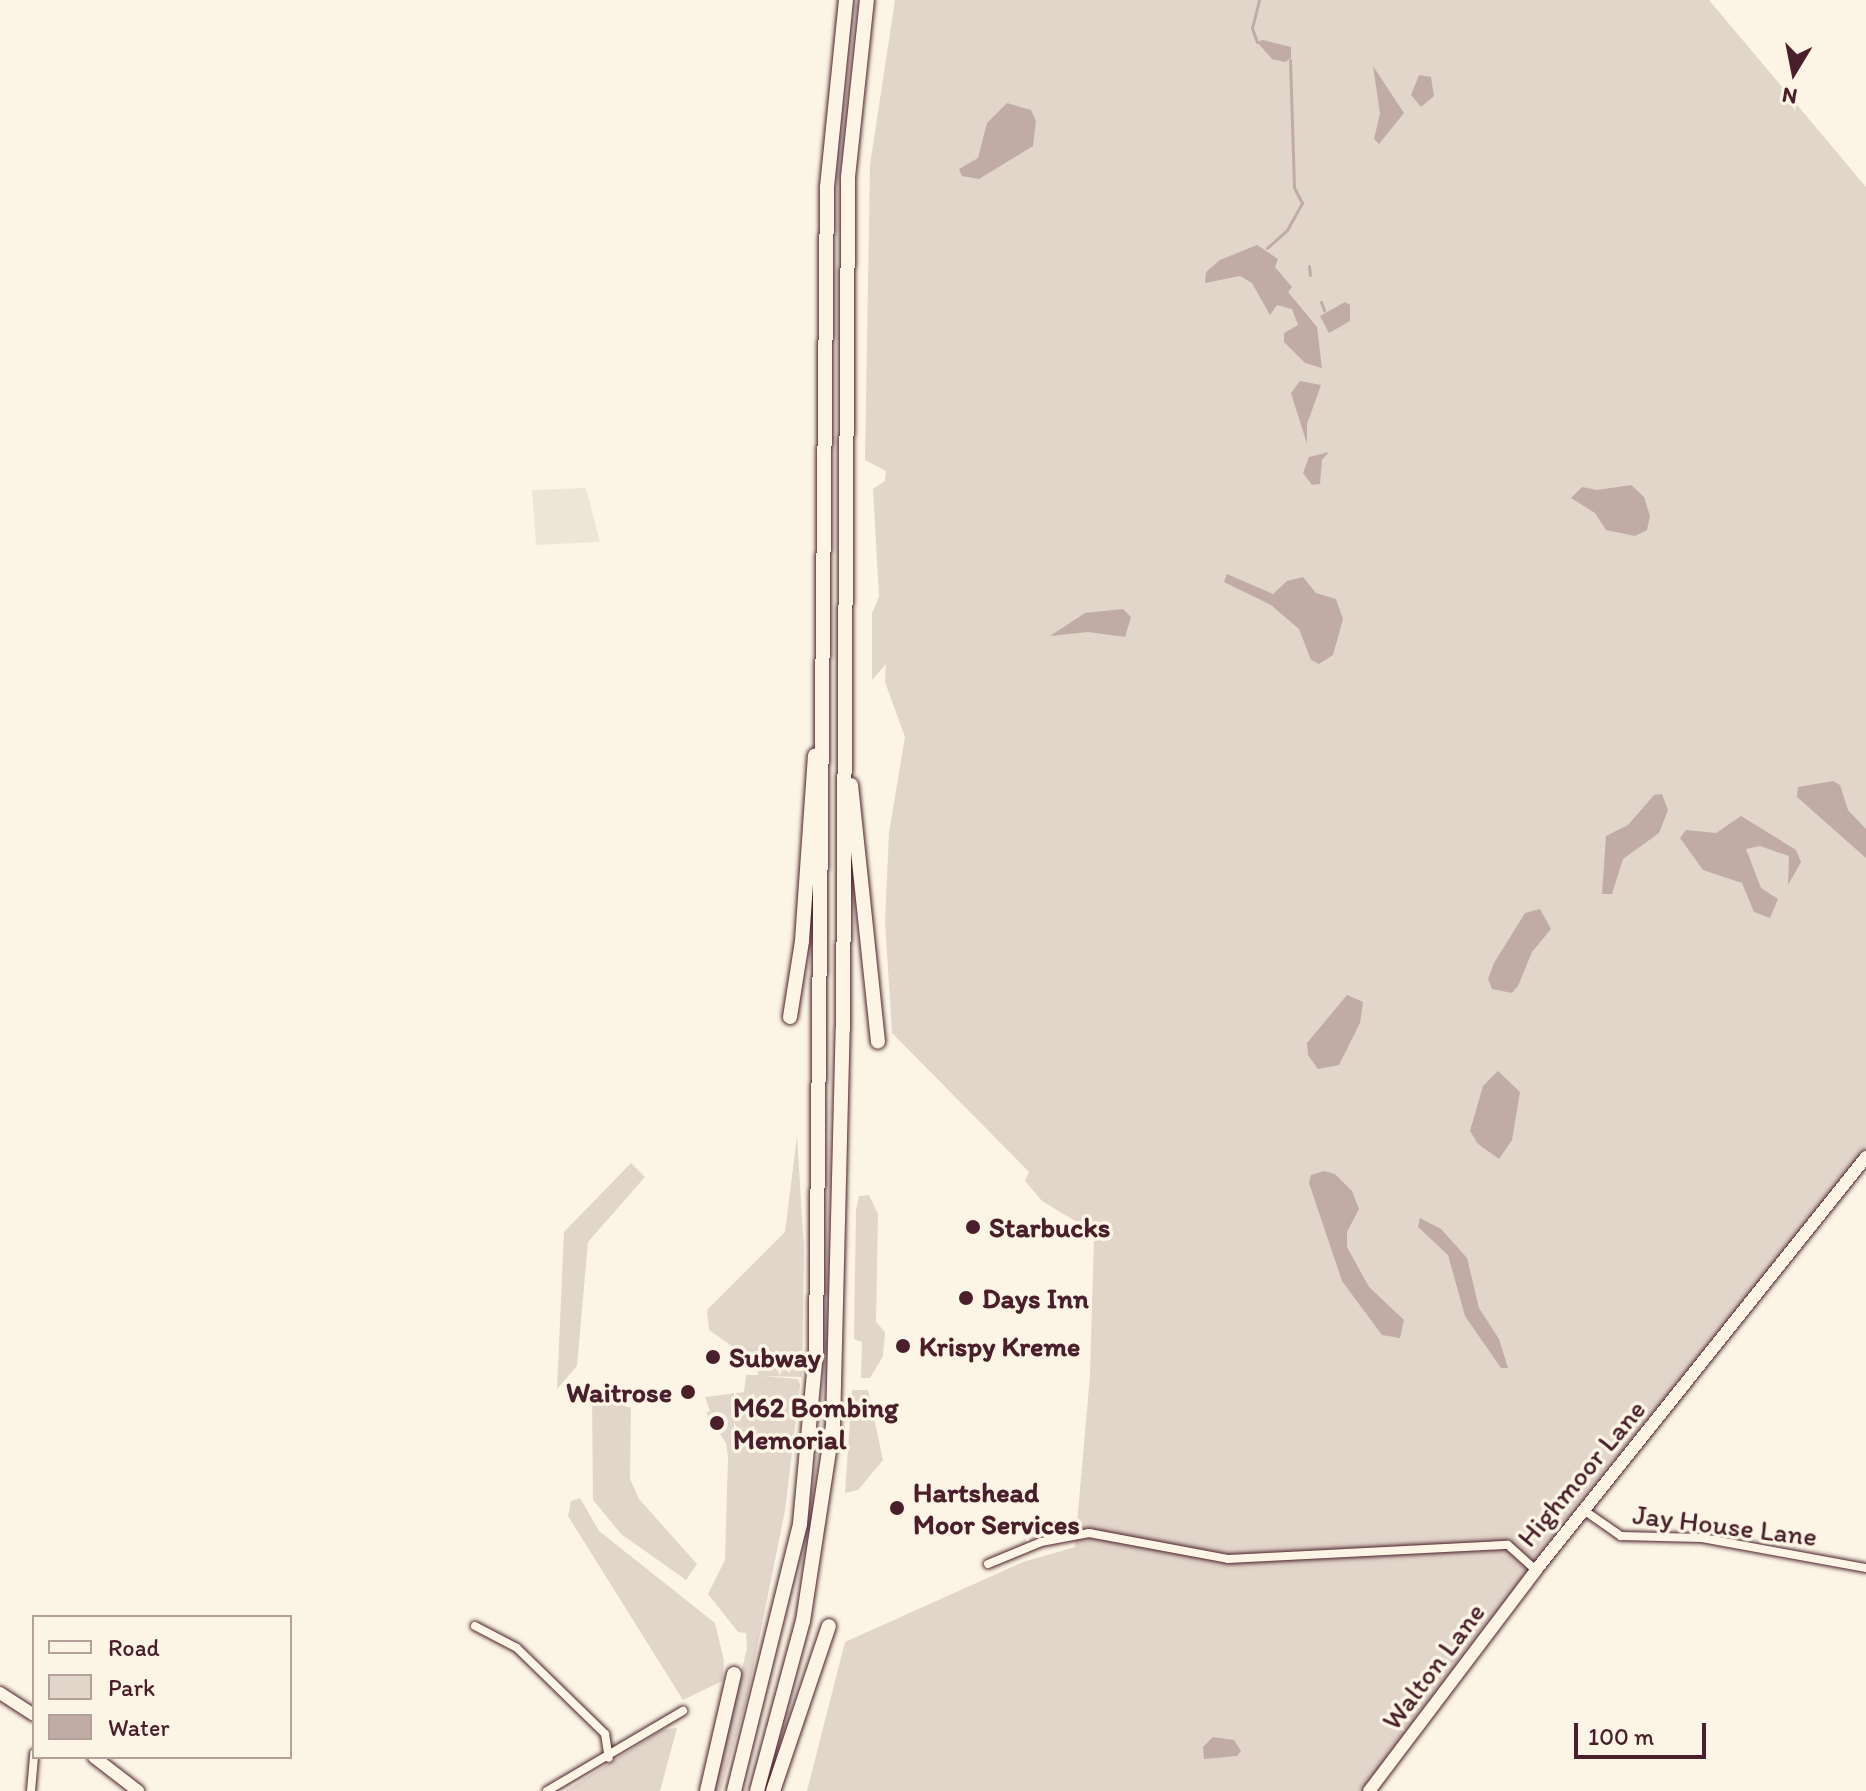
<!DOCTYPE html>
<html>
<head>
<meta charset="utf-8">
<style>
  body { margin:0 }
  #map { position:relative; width:1866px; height:1791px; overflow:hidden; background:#fcf5e5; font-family:Itim,sans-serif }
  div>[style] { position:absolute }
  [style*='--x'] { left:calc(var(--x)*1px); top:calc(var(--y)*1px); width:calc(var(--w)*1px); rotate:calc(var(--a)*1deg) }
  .built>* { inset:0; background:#eee5d7 }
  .green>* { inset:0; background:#e2d5ca }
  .water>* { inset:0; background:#c0aca5 }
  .stream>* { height:3px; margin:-1.5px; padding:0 1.5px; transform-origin:1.5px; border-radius:1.5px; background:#c0aca5 }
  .roads { filter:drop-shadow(0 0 2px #4a1f2b) drop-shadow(0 0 2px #4a1f2b) }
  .street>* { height:8px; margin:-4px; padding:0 4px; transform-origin:4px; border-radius:4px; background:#fcf5e5 }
  .primary>* { height:12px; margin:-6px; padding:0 6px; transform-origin:6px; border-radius:6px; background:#fcf5e5 }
  .highway>* { height:14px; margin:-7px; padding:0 7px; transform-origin:7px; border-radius:7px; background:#fcf5e5 }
  .dots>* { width:22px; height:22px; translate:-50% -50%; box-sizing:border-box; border:4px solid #fcf5e5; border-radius:50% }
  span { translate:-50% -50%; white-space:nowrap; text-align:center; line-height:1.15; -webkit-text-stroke:7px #fcf5e5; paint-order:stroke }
  .poi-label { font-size:28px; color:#4a1f2b; font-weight:700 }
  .left { translate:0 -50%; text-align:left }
  .right { translate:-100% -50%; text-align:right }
  .street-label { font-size:28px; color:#4a1f2b }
  .legend { position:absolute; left:32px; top:1615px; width:260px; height:144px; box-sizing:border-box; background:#fcf5e5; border:2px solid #b59f9b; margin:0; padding:10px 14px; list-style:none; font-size:24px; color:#4a1f2b }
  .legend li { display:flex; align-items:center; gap:16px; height:40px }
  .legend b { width:40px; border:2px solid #b59f9b }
  .north { position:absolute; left:1754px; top:32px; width:80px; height:80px; -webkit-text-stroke:6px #fcf5e5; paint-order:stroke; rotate:190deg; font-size:22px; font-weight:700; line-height:32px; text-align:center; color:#4a1f2b }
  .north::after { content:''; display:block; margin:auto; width:28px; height:36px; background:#4a1f2b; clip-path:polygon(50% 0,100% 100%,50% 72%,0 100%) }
  .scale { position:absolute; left:1574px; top:1723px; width:132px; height:36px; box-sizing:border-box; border:4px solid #4a1f2b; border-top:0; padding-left:10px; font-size:24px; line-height:28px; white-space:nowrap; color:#4a1f2b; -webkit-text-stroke:6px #fcf5e5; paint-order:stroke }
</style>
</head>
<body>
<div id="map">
  <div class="built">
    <div style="clip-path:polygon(586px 488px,600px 542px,536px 545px,532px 490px)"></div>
  </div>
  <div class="green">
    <div style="clip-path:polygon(895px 0,1709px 0,1866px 187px,1866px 1157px,1369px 1791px,807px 1791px,845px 1642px,1023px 1562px,1075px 1547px,1090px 1375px,1094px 1238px,1077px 1222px,1042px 1201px,1025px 1181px,1029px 1172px,892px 1033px,885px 921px,889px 833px,905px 737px,885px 682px,886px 664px,872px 680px,872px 613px,879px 597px,873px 489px,885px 481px,886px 471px,865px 460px,870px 165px)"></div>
    <div style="clip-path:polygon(797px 1136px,804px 1249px,802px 1377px,761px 1376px,798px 1379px,800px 1385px,785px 1511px,747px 1698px,721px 1791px,713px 1791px,747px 1648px,746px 1633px,738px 1632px,708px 1594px,725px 1560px,728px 1457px,726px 1443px,706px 1413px,710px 1411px,705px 1397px,744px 1392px,746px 1375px,758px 1375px,757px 1364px,709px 1330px,707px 1310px,785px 1232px)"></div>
    <div style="clip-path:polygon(631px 1163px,645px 1177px,588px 1242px,577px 1366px,557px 1389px,564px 1232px)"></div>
    <div style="clip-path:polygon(869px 1195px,878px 1214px,876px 1322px,885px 1332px,883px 1356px,870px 1378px,861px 1378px,862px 1342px,854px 1339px,856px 1210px,859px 1196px)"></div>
    <div style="clip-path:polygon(852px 1390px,868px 1390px,883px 1460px,858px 1490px,845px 1493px)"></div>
    <div style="clip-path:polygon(592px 1396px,631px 1408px,630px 1479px,639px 1499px,697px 1564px,686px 1580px,621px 1534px,593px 1500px)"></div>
    <div style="clip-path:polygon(580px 1498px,599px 1531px,715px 1623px,724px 1661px,722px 1681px,683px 1700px,568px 1516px,571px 1501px)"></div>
    <div style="clip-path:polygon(677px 1728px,660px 1791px,565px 1791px,662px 1730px)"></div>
  </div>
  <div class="water">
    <div style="clip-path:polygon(1263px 40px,1291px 47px,1291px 58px,1285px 62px,1272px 59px,1257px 42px)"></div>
    <div style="clip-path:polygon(1373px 66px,1404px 113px,1379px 144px,1374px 139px,1380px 114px)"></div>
    <div style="clip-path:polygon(1419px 75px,1431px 77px,1434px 96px,1421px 107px,1411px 95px)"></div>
    <div style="clip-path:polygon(1007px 103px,1031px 110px,1036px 121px,1033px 146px,979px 179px,962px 176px,959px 169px,978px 158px,987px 123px)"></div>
    <div style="clip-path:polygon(1257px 245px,1278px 259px,1275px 267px,1292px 287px,1288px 292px,1317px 327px,1322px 368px,1305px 363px,1284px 342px,1284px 333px,1298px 325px,1292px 309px,1277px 305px,1270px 315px,1252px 283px,1240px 276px,1205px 283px,1206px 272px,1220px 260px)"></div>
    <div style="clip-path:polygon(1345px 302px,1350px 305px,1350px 321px,1329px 333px,1320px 316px)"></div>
    <div style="clip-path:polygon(1300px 381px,1321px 385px,1307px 424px,1307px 444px,1291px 393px)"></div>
    <div style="clip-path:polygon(1329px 452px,1322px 460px,1320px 484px,1312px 485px,1303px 473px,1309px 457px)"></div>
    <div style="clip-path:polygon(1631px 485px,1644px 497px,1650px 516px,1647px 530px,1635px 536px,1606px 530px,1595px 513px,1571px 498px,1582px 487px,1597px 490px)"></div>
    <div style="clip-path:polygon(1227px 574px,1273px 594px,1287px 581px,1303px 577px,1316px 593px,1336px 599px,1343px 619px,1333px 655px,1319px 664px,1311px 660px,1299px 629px,1271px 605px,1224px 582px)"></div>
    <div style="clip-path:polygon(1123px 609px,1131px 617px,1125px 637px,1088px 632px,1050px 636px,1085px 613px)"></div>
    <div style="clip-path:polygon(1833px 781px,1840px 785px,1848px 810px,1866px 829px,1866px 858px,1797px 797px,1798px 787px)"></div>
    <div style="clip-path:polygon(1662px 794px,1668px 810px,1659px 833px,1623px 859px,1612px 894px,1602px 894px,1606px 836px,1628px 825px,1654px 795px)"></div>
    <div style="clip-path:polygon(1741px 816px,1796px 850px,1801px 862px,1788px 885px,1789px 856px,1760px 846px,1746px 849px,1761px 888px,1778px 899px,1770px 918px,1754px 912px,1742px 883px,1703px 870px,1680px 838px,1686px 830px,1716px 833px)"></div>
    <div style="clip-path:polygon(1540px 909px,1551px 929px,1532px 952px,1518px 986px,1512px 993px,1492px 989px,1488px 979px,1494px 963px,1525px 913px)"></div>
    <div style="clip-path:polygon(1347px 995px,1363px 1002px,1360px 1023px,1339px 1065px,1318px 1069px,1308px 1055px,1307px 1043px)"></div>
    <div style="clip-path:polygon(1498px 1071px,1520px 1092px,1512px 1140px,1499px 1159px,1478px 1144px,1470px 1131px,1483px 1086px)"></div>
    <div style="clip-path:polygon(1324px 1171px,1335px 1174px,1352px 1191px,1359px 1209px,1347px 1232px,1347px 1247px,1369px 1287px,1404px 1320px,1400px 1338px,1382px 1335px,1342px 1281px,1309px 1183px,1311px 1175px)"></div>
    <div style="clip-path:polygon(1420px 1218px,1441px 1229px,1467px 1258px,1479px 1308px,1499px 1339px,1508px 1368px,1501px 1368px,1465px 1316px,1448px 1255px,1418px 1227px)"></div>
    <div style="clip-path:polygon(1213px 1737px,1234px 1740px,1241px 1751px,1237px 1756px,1204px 1759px,1203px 1747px)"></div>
  </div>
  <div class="stream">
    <div style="--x:1257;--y:42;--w:15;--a:-110"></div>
    <div style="--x:1252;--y:28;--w:29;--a:-76"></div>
    <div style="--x:1267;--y:248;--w:27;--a:-42"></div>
    <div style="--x:1287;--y:230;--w:31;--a:-61"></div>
    <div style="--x:1302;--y:203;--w:18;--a:-117"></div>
    <div style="--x:1294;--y:187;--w:127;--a:-91.8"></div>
    <div style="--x:1309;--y:266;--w:9;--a:84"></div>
    <div style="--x:1321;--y:302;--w:9;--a:69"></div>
  </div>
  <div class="roads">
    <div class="street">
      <div style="--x:1585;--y:1511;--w:44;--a:34.8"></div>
      <div style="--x:1621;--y:1536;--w:81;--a:1.4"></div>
      <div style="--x:1702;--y:1538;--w:167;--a:10.4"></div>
      <div style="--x:988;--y:1564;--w:57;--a:-22.5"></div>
      <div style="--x:1041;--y:1542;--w:49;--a:-10.6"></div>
      <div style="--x:1089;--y:1533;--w:141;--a:10.6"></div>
      <div style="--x:1228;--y:1559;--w:280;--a:-2.9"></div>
      <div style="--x:1508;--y:1545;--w:38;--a:42"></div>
      <div style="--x:475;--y:1626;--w:47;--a:27.6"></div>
      <div style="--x:517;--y:1648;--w:123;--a:44.3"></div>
      <div style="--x:605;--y:1734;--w:24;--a:81"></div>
      <div style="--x:31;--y:1791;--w:38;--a:-85"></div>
      <div style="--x:547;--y:1791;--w:158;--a:-30.5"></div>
    </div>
    <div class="primary">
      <div style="--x:0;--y:1693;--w:40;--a:32.9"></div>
      <div style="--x:94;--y:1757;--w:56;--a:37.7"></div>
      <div style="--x:1369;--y:1791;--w:277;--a:-52.9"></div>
      <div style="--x:1536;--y:1570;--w:529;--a:-51.37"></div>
    </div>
    <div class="highway">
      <div style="--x:851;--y:785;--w:258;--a:84"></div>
      <div style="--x:790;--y:1017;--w:77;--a:-81"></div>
      <div style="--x:802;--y:941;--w:186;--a:-86"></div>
      <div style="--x:707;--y:1791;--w:120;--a:-77"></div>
      <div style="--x:734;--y:1791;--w:275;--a:-76.1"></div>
      <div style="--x:800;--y:1524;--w:175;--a:-84.7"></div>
      <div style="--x:816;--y:1350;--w:1163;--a:-89.46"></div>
      <div style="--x:827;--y:187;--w:188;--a:-84.2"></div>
      <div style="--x:757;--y:1791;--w:176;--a:-74.9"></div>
      <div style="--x:803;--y:1621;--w:198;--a:-81.3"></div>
      <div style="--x:833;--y:1425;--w:396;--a:-88.6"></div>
      <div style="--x:843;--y:1029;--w:852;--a:-89.66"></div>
      <div style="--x:848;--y:177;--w:178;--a:-83.9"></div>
      <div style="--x:773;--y:1791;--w:174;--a:-71.3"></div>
    </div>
  </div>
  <div class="dots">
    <div style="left:973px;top:1227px;background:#4a1f2b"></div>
    <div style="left:966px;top:1298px;background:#4a1f2b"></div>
    <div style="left:903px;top:1346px;background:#4a1f2b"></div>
    <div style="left:713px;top:1357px;background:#4a1f2b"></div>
    <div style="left:688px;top:1392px;background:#4a1f2b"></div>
    <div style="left:717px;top:1423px;background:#4a1f2b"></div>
    <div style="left:897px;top:1508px;background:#4a1f2b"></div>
  </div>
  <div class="poi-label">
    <span class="left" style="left:989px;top:1227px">Starbucks</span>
    <span class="left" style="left:982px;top:1298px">Days Inn</span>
    <span class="left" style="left:919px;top:1346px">Krispy Kreme</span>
    <span class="left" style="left:729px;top:1357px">Subway</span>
    <span class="right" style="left:672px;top:1392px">Waitrose</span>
    <span class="left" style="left:733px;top:1423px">M62 Bombing<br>Memorial</span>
    <span class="left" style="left:913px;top:1508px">Hartshead<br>Moor Services</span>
  </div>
  <div class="street-label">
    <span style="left:1581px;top:1473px;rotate:-50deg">Highmoor Lane</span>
    <span style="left:1725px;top:1525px;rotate:7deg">Jay House Lane</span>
    <span style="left:1433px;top:1666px;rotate:-53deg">Walton Lane</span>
  </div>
  <ul class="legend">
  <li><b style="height:10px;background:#fcf5e5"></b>Road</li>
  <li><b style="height:22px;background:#e2d5ca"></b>Park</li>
  <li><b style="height:22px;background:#c0aca5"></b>Water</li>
  </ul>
  <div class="north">N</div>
  <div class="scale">100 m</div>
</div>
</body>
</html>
